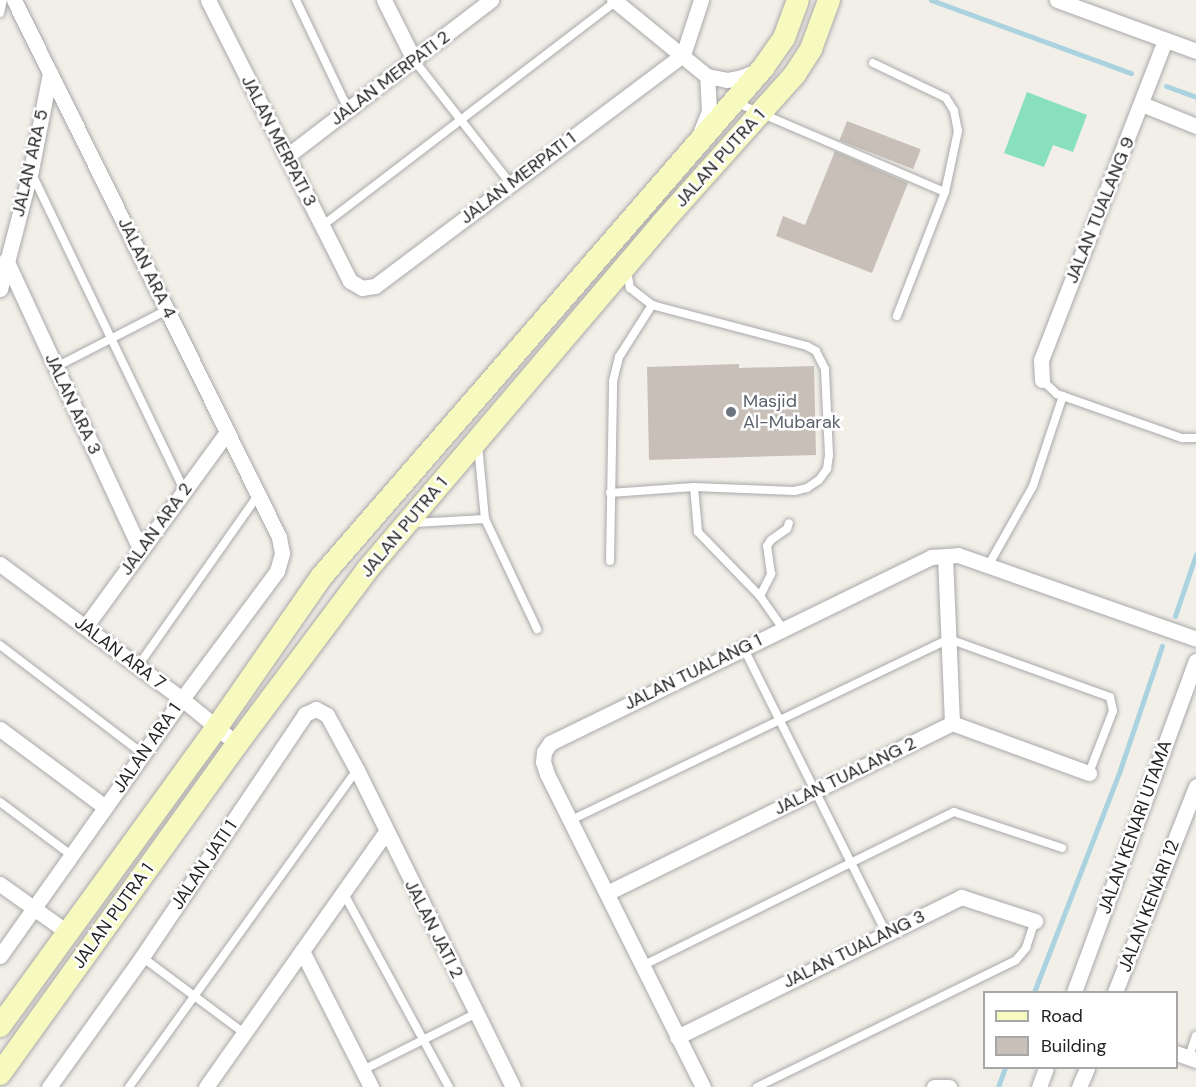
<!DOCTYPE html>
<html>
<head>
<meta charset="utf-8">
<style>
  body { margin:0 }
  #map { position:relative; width:1196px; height:1087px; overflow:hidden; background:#f2efe9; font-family:"DM Sans",sans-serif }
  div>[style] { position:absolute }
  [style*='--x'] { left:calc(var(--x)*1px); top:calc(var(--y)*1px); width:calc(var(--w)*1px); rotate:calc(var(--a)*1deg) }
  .pitch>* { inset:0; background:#88e0be }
  .stream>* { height:5px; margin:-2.5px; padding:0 2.5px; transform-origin:2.5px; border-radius:2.5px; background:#aad3df }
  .building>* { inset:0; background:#c7bfb8; transform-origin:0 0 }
  .roads { filter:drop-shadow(0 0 2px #a9a9a9) drop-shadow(0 0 2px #a9a9a9) }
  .lane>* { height:8px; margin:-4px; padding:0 4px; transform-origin:4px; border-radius:4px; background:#fff }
  .street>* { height:15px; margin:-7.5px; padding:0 7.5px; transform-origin:7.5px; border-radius:7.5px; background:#fff }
  .secondary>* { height:22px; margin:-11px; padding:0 11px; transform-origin:11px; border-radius:11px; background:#f7fabf }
  .dots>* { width:16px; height:16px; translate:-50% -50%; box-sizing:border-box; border:3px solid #fff; border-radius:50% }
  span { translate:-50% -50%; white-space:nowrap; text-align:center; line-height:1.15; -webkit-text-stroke:5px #fff; paint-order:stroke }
  .street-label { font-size:18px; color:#222 }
  .worship-label { font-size:18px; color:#5b616d }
  .left { translate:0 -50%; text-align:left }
  .legend { position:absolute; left:983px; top:991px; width:195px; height:78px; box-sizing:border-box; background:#fff; border:2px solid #a7a7a7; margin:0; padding:8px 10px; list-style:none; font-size:18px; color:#222 }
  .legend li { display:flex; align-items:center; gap:12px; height:30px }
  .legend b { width:30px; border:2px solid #a7a7a7 }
</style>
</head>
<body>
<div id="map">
  <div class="pitch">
    <div style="clip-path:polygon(1027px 92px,1087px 115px,1073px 152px,1053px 145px,1044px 167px,1004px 153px)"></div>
  </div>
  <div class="stream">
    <div style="--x:931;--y:0;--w:213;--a:20.1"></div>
    <div style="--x:1166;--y:86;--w:32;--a:20"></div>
    <div style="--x:1175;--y:616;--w:65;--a:-71.3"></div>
    <div style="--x:1034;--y:992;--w:238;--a:-68.8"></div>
    <div style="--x:1120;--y:770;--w:131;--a:-71.3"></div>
    <div style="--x:998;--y:1087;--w:20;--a:-70"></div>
  </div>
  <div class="building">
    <div style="left:847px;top:121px;width:79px;height:21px;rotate:21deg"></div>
    <div style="clip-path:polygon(835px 151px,908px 183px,872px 273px,776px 236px,783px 216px,805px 225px)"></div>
    <div style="clip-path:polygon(739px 364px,739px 368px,814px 366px,816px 455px,649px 460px,647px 367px)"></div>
  </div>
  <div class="roads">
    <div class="lane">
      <div style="--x:296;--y:0;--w:121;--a:64.5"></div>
      <div style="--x:0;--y:13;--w:13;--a:-77"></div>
      <div style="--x:414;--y:60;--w:157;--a:52"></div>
      <div style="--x:873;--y:63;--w:81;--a:25.6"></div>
      <div style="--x:946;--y:98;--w:15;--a:58"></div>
      <div style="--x:954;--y:111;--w:20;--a:79"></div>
      <div style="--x:958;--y:131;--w:62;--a:102"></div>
      <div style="--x:945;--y:192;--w:133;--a:111.2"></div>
      <div style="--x:737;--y:103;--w:226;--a:23.2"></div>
      <div style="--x:31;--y:172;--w:353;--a:64.3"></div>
      <div style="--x:322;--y:226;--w:370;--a:-37.4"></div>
      <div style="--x:56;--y:367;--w:125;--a:-27.2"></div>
      <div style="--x:1042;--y:380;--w:21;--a:43"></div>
      <div style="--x:1057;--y:394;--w:133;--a:19.4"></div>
      <div style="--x:1182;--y:438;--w:14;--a:0"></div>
      <div style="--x:478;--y:445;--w:74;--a:84.6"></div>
      <div style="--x:694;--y:487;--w:45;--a:84.9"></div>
      <div style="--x:698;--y:532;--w:89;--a:45.9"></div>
      <div style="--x:760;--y:596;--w:39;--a:55"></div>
      <div style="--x:610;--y:493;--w:84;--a:-4.1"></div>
      <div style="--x:694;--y:487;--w:100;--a:2.3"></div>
      <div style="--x:794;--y:491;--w:13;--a:-13"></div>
      <div style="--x:807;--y:488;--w:14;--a:-34"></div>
      <div style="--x:819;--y:480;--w:14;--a:-54"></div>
      <div style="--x:827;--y:469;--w:14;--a:-82"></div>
      <div style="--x:829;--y:455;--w:86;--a:-92.7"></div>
      <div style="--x:825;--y:369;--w:20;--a:-117"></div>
      <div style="--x:816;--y:351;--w:10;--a:-151"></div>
      <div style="--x:807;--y:346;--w:160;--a:-165.2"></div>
      <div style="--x:652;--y:305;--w:28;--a:-142"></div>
      <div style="--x:630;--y:288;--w:17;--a:-100"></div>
      <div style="--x:414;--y:523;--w:71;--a:-3.2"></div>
      <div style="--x:485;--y:519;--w:122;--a:64.7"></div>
      <div style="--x:610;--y:561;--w:180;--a:-89"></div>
      <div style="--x:613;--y:381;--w:25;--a:-76"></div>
      <div style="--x:619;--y:357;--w:62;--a:-57.6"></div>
      <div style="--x:988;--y:566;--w:92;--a:-60.6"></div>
      <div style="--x:1033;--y:486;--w:95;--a:-71.6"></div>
      <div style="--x:760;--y:596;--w:25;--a:-63"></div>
      <div style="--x:771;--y:574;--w:28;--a:-98"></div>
      <div style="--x:767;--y:546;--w:7;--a:-56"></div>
      <div style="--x:771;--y:540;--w:19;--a:-35"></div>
      <div style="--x:787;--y:529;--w:6;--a:-72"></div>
      <div style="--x:0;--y:645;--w:180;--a:37.3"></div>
      <div style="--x:744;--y:649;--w:318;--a:63.4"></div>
      <div style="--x:138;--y:666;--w:209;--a:-54.9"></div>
      <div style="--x:0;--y:802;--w:89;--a:36.7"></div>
      <div style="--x:569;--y:821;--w:421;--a:-25.6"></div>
      <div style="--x:949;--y:639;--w:171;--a:19.8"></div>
      <div style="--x:1110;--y:697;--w:14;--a:78"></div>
      <div style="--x:1113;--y:711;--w:66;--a:111.2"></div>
      <div style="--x:343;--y:892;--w:222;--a:61.5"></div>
      <div style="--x:142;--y:957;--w:127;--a:36.7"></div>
      <div style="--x:642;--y:966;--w:348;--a:-26.3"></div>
      <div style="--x:954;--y:812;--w:114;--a:18.4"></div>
      <div style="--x:1189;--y:1057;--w:22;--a:-72"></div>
      <div style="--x:363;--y:1070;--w:127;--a:-26.6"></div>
      <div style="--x:129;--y:1087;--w:390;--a:-54.3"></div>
      <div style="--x:757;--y:1087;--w:288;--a:-26.1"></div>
      <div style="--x:1016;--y:960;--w:16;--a:-50"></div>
      <div style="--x:1026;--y:948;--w:28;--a:-72"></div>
    </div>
    <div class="street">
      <div style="--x:208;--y:0;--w:315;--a:63.2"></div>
      <div style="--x:350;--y:281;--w:14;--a:30"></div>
      <div style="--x:362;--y:288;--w:13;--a:-9"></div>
      <div style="--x:375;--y:286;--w:385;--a:-36.9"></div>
      <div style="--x:384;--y:0;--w:67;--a:63.4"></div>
      <div style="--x:614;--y:0;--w:120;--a:39.3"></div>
      <div style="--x:707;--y:76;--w:20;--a:11"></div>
      <div style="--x:727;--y:80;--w:15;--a:-11"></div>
      <div style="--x:742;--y:77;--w:18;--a:-22"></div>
      <div style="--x:1057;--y:0;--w:148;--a:20.1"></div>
      <div style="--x:683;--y:55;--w:58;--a:-71.9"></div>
      <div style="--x:1142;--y:104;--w:58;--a:22.2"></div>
      <div style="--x:701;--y:131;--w:22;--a:-68"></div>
      <div style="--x:709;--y:111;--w:35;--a:-93"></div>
      <div style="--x:287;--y:156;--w:257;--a:-37.4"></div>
      <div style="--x:6;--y:260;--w:319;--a:65.1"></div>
      <div style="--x:0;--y:289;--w:123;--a:-75.4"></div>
      <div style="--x:31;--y:170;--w:99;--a:-78.9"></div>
      <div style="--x:1042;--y:380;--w:20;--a:-93"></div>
      <div style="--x:1041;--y:360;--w:343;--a:-68.8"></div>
      <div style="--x:945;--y:556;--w:167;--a:87.6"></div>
      <div style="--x:0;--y:564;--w:227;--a:36.6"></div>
      <div style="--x:182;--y:699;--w:71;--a:39.3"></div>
      <div style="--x:85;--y:627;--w:241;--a:-53.9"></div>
      <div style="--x:0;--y:729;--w:131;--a:36.6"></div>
      <div style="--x:0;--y:884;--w:82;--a:35.6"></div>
      <div style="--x:607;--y:893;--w:385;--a:-26.2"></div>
      <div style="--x:952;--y:723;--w:146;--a:20.1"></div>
      <div style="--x:302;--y:951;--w:153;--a:63.1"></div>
      <div style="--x:0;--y:956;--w:315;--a:-54.7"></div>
      <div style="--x:182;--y:699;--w:159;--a:-53.4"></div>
      <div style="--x:277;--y:571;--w:19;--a:-74"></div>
      <div style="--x:282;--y:553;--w:16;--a:-101"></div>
      <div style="--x:279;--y:537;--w:599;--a:-116.27"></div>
      <div style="--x:1074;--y:992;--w:353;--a:-69.8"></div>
      <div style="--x:1115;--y:992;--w:221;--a:-68.5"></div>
      <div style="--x:677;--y:1037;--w:317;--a:-26.2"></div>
      <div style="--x:961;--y:897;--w:78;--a:18"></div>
      <div style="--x:1176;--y:1053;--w:21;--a:19"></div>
      <div style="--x:49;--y:1087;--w:160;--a:-54.4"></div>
      <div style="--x:142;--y:957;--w:293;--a:-56.1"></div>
      <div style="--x:305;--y:714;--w:12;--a:-24"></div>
      <div style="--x:316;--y:709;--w:13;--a:29"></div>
      <div style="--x:327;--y:715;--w:63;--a:61.4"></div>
      <div style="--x:357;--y:770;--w:353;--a:63.8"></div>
      <div style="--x:206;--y:1087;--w:312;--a:-54.8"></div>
      <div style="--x:703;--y:1087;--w:350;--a:-116.5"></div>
      <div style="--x:547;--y:774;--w:13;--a:-108"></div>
      <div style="--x:543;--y:762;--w:10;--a:-84"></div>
      <div style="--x:544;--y:752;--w:11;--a:-56"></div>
      <div style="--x:550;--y:743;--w:424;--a:-26"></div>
      <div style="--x:931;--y:557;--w:27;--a:-4"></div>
      <div style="--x:958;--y:555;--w:252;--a:19.4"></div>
      <div style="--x:934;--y:1087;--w:15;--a:0"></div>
      <div style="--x:1039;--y:1087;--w:20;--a:-70"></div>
      <div style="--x:1079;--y:1087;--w:21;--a:-67"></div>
    </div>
    <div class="secondary">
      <div style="--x:0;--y:1026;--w:369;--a:-54"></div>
      <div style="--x:217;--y:727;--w:184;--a:-55.2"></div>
      <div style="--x:322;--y:576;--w:673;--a:-49.04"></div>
      <div style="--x:763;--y:68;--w:37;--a:-55"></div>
      <div style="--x:784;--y:38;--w:40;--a:-69.8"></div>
      <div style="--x:0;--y:1074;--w:406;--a:-54.3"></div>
      <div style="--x:237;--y:744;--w:217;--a:-53.2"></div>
      <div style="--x:367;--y:570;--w:455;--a:-49.6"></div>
      <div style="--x:662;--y:223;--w:200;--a:-48.2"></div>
      <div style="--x:795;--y:74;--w:30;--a:-57"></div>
      <div style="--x:811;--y:49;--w:52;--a:-69.8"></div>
    </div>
  </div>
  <div class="dots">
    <div style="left:731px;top:412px;background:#6b7280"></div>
  </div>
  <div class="street-label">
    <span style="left:390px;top:78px;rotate:-37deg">JALAN MERPATI 2</span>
    <span style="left:279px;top:141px;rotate:63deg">JALAN MERPATI 3</span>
    <span style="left:720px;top:158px;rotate:-48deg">JALAN PUTRA 1</span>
    <span style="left:30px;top:163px;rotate:-77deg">JALAN ARA 5</span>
    <span style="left:518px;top:178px;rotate:-37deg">JALAN MERPATI 1</span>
    <span style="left:1100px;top:210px;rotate:-68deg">JALAN TUALANG 9</span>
    <span style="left:147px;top:268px;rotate:64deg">JALAN ARA 4</span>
    <span style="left:73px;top:404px;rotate:65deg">JALAN ARA 3</span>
    <span style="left:404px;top:527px;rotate:-50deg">JALAN PUTRA 1</span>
    <span style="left:156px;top:529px;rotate:-54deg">JALAN ARA 2</span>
    <span style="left:120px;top:653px;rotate:37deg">JALAN ARA 7</span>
    <span style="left:693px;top:672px;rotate:-26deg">JALAN TUALANG 1</span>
    <span style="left:147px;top:748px;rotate:-55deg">JALAN ARA 1</span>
    <span style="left:845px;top:776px;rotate:-26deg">JALAN TUALANG 2</span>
    <span style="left:1135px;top:827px;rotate:-70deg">JALAN KENARI UTAMA</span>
    <span style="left:204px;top:865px;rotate:-56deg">JALAN JATI 1</span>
    <span style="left:1149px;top:906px;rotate:-69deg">JALAN KENARI 12</span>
    <span style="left:113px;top:916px;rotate:-54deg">JALAN PUTRA 1</span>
    <span style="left:434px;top:929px;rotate:63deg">JALAN JATI 2</span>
    <span style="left:854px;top:949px;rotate:-26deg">JALAN TUALANG 3</span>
  </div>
  <div class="worship-label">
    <span class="left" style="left:743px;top:412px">Masjid<br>Al-Mubarak</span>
  </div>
  <ul class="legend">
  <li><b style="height:8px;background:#f7fabf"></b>Road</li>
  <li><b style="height:16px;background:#c7bfb8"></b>Building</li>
  </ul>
</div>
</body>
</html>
